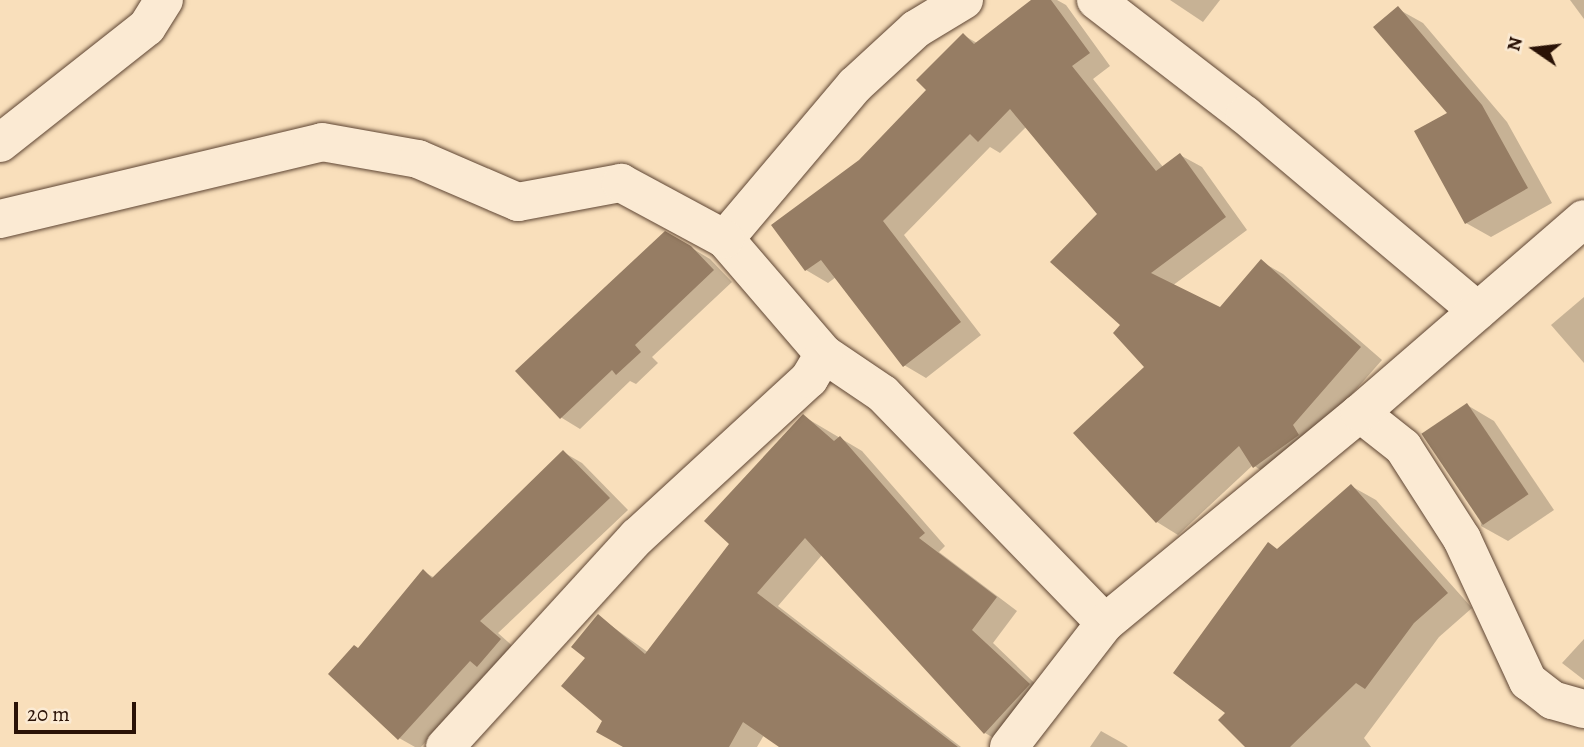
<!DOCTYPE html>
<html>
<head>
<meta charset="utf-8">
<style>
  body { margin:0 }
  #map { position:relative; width:1584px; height:747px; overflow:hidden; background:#f9dfbb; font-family:Alegreya,serif }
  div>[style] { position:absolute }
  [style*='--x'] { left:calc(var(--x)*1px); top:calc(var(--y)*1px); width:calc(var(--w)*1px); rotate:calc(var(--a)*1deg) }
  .shadow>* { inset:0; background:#0003 }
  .building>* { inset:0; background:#967d64; transform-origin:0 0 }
  .roads { filter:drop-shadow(0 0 2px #5e4533) drop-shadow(0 0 2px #5e4533) }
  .minor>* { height:38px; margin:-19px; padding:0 19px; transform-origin:19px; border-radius:19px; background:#fbead3 }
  span { translate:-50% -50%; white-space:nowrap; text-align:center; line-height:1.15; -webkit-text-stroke:7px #fbead3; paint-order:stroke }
  .north { position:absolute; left:1500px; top:14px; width:70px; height:70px; -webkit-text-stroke:5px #fbead3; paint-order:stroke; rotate:284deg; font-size:19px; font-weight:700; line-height:28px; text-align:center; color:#2a1206 }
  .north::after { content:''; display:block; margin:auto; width:24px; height:32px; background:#2a1206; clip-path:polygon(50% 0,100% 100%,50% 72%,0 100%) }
  .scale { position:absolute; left:14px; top:702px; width:122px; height:32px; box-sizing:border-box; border:4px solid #2a1206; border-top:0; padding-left:9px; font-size:21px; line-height:24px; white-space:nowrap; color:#2a1206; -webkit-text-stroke:5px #fbead3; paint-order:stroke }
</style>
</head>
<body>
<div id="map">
  <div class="shadow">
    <div style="clip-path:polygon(1034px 0,1057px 0,1066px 5px,1110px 66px,1093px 79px,1163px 167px,1180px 155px,1202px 167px,1247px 230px,1172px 286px,1220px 309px,1262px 262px,1283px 274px,1382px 360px,1276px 480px,1253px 465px,1178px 535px,1157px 522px,1146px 367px,1123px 325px,1099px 214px,1027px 126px,1000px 153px,990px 147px,904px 235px,981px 335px,926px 378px,904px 365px,836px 277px,828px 283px,806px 270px,860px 162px,929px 90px,963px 35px,977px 43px)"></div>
    <div style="clip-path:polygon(1170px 0,1220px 0,1203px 22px)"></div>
    <div style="clip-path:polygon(1570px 0,1584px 0,1584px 19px)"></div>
    <div style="clip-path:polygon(1398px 9px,1423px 23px,1507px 122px,1552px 203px,1491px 237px,1466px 223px,1449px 114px)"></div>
    <div style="clip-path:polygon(690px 247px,710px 259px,732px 282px,652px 357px,658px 363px,636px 384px,630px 381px,580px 429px,562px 418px,518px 371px)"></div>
    <div style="clip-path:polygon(1584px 297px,1584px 363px,1551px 325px)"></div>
    <div style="clip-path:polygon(1467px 405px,1494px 421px,1554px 510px,1508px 541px,1481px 526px)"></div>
    <div style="clip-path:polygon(803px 416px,862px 451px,945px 546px,939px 552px,1017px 611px,993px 643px,1050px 698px,1006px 745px,985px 733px,822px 555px,778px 606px,961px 747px,782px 747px,764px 735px,757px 747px,626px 747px,604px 721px,587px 657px,599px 617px,649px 653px,732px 543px)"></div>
    <div style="clip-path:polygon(563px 452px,582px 463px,628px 510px,498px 633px,519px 652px,489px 672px,421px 747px,415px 747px,399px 738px,360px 650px,424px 572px,435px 578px)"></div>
    <div style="clip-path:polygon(1351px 486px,1376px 500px,1472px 608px,1439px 637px,1364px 738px,1371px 747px,1248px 747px,1228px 713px,1279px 550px)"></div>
    <div style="clip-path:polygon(1584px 639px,1584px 680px,1562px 663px)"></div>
    <div style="clip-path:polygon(1101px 731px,1126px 745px,1128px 747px,1090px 747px)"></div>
  </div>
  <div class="building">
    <div style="clip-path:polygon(1031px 0,1051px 0,1090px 53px,1072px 66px,1156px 171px,1180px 153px,1226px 217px,1151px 273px,1220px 307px,1261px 259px,1361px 347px,1293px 425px,1299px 435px,1253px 468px,1239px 446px,1156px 523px,1073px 433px,1144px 367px,1113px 333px,1120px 325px,1050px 262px,1097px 214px,1010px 109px,978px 142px,970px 134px,883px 221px,961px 322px,903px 367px,821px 260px,805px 271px,771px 225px,859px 160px,926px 90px,916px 80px,963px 33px,974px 44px)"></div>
    <div style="clip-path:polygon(1398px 6px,1482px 105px,1528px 188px,1465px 224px,1414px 131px,1447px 113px,1373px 27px)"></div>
    <div style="clip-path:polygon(665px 231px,691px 246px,714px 270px,635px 345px,641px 352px,616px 375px,612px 370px,560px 419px,515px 371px)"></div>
    <div style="left:1467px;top:403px;width:110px;height:55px;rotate:56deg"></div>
    <div style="clip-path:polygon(803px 414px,834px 441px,840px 436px,925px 533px,919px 538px,997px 597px,972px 630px,1030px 684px,984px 734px,805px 538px,757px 593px,958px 747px,779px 747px,743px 722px,729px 747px,623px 747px,596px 732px,602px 721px,561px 686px,585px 658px,571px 647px,598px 614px,645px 654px,729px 544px,704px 521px)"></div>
    <div style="clip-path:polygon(563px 450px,610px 498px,480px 621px,501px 639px,477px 667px,470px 661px,398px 740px,328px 674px,354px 645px,358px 648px,423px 569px,432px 578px)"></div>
    <div style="clip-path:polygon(1351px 484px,1448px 593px,1414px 623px,1365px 689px,1356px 683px,1290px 747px,1245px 747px,1218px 720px,1225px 713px,1173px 673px,1268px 542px,1277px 549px)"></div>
  </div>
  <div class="roads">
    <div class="minor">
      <div style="--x:964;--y:0;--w:56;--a:148.9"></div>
      <div style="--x:916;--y:29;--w:83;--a:137.4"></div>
      <div style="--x:855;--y:85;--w:202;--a:130.2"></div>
      <div style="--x:725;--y:239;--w:152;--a:49.3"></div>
      <div style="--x:824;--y:354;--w:71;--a:34.1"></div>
      <div style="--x:883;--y:394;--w:319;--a:45.9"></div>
      <div style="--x:1096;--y:0;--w:188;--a:37.7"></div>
      <div style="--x:1245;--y:115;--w:304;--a:40.1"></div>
      <div style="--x:0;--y:143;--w:187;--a:-38.3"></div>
      <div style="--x:147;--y:27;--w:32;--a:-58"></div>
      <div style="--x:0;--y:219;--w:331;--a:-13.4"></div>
      <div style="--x:322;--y:142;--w:97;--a:10"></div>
      <div style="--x:418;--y:159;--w:109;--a:23.3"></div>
      <div style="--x:518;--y:202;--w:105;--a:-10.5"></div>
      <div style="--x:621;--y:183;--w:118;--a:28.3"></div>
      <div style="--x:1360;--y:413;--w:55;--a:38.3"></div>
      <div style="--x:1403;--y:447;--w:109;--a:57.3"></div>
      <div style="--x:1462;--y:539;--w:157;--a:65.1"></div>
      <div style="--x:1528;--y:681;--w:31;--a:38"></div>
      <div style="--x:1552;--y:700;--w:33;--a:16"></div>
      <div style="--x:445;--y:747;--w:285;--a:-47.6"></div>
      <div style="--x:637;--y:537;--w:234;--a:-42.6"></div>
      <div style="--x:809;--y:379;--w:29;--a:-59"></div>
      <div style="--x:1009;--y:747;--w:157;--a:-52.3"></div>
      <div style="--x:1105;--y:623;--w:330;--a:-39.5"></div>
      <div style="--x:1360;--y:413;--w:296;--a:-40.9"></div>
    </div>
  </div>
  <div class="north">N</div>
  <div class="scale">20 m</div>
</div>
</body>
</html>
